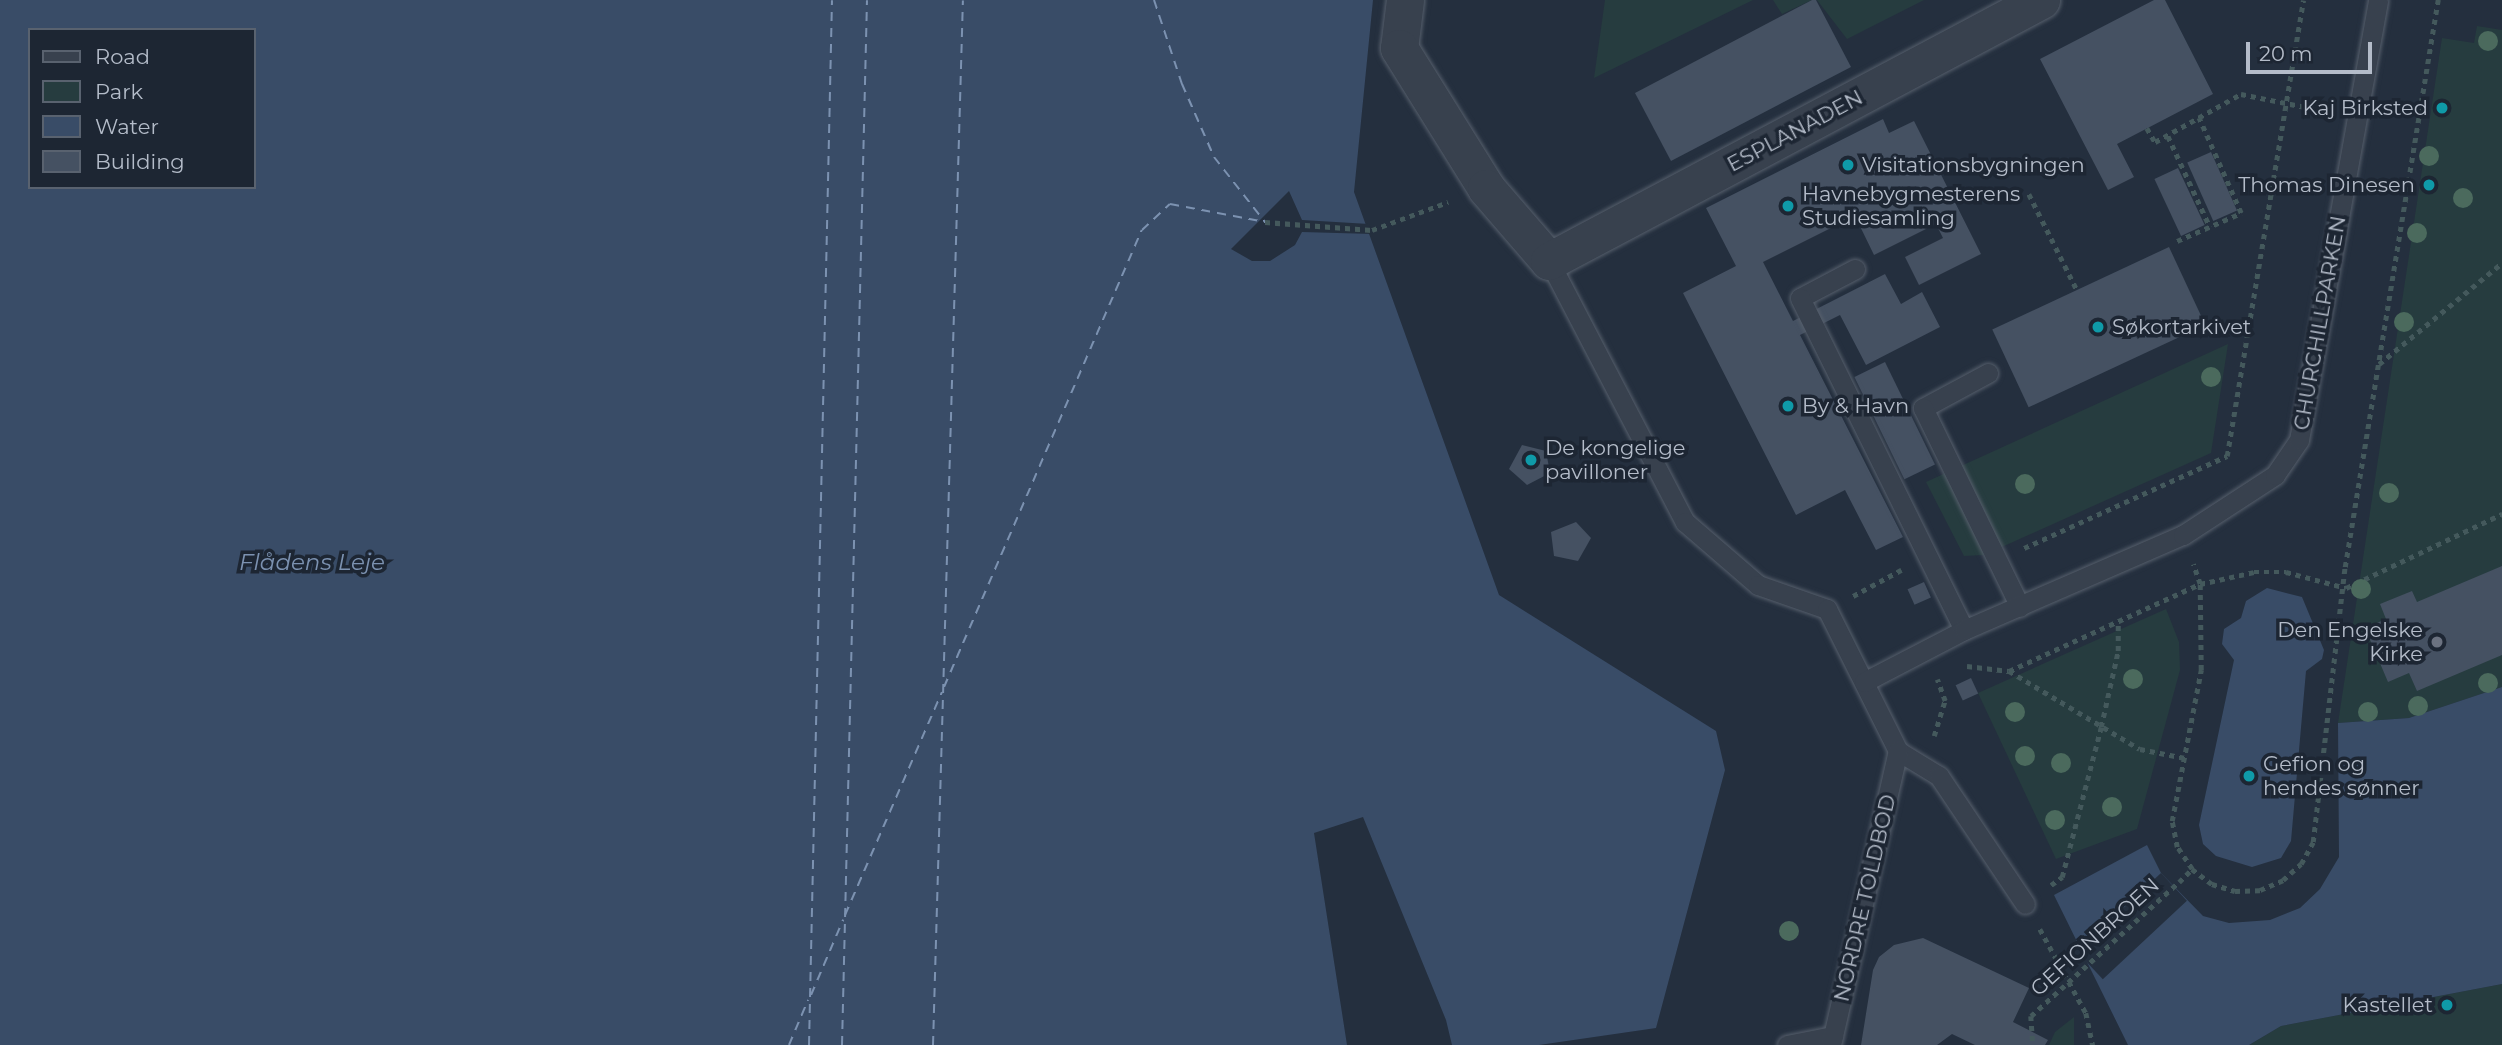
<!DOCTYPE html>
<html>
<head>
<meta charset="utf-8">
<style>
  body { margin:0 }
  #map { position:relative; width:2502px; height:1045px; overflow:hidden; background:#242f3e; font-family:Montserrat,sans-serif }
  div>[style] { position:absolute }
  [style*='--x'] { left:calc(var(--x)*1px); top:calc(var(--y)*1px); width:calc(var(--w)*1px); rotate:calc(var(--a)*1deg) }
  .green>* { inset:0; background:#263c3f }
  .water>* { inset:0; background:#394c67 }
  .pier>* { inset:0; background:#242f3e; transform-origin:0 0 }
  .ferry>* { height:2px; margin-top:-1px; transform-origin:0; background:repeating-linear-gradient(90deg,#7c92b1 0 9px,transparent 0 16px) }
  .building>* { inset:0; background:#455162; transform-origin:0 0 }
  .path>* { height:4.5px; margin-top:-2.25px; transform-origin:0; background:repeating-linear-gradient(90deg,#44595c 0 5px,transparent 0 10px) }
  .roads { filter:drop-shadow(0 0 2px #565f6c) drop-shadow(0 0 2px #565f6c) }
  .lane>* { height:19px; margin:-9.5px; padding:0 9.5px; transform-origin:9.5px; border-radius:9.5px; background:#38414e }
  .street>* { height:37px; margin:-18.5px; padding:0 18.5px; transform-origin:18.5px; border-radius:18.5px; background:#38414e }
  .path-bridge>* { height:4.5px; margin-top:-2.25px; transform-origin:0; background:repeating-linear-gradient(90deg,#44595c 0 5px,transparent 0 10px) }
  .trees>* { width:20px; height:20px; margin:-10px; border-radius:50%; background:#4b6a5d }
  .dots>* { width:19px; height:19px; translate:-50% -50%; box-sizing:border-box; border:4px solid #1d2633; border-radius:50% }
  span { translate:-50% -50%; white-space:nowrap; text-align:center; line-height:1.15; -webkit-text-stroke:7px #1d2633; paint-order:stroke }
  .poi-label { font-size:21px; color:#b4bcc9 }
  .right { translate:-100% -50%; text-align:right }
  .left { translate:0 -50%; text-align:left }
  .street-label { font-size:21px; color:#b4bcc9 }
  .water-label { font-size:23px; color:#7c92b1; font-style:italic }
  .legend { position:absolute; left:28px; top:28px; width:228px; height:161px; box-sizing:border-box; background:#1d2633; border:2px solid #59626f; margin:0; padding:9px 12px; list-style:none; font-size:21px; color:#b4bcc9 }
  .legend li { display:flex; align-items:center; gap:14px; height:35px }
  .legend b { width:35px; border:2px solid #59626f }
  .scale { position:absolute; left:2246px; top:42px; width:126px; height:32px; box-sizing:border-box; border:4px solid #b4bcc9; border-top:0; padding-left:9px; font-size:21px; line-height:24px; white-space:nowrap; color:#b4bcc9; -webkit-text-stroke:5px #1d2633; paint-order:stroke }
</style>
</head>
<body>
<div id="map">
  <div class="green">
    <div style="clip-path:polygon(1605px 0,1753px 0,1594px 78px)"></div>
    <div style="clip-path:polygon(1773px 0,1812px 0,1782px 14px)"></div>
    <div style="clip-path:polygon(1817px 0,1924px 0,1847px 39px)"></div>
    <div style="clip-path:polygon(2477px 26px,2502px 30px,2502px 687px,2409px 718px,2338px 723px,2442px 38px,2474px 43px)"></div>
    <div style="clip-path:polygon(2228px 344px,2211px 453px,1984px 555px,1964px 556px,1926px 482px)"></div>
    <div style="clip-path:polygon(2166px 609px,2179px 642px,2180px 670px,2137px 829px,2056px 859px,1978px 693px)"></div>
    <div style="clip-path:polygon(2502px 984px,2502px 1045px,2249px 1045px,2281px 1026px)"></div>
    <div style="clip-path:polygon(2074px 1017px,2074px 1045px,2049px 1045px,2055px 1032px)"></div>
  </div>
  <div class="water">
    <div style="clip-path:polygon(evenodd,0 0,1373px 0,1354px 192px,1499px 595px,1716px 731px,1725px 770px,1656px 1028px,1539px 1045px,1452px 1045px,1446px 1020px,1363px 817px,1314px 833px,1347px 1045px,0 1045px,0 0,30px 30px,254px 30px,254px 187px,30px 187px,30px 30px)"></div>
    <div style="clip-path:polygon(2267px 588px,2302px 597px,2324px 650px,2322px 659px,2306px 671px,2291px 841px,2281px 858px,2252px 867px,2216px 856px,2203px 844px,2199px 825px,2234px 660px,2222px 644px,2224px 629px,2241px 618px,2246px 601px)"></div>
    <div style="clip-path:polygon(2502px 687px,2502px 984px,2281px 1026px,2249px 1045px,2128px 1045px,2054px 895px,2147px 845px,2161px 873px,2203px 916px,2229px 923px,2270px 920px,2300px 908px,2320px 889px,2339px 857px,2338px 723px,2409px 718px)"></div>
  </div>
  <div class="pier">
    <div style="clip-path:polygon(1289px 191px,1302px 220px,1369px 224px,1373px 234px,1302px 232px,1295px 245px,1270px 261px,1252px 261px,1231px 249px)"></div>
    <div style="left:2161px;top:873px;width:38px;height:115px;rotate:47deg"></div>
  </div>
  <div class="ferry">
    <div style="--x:1154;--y:0;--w:89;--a:71.6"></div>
    <div style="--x:1182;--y:84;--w:80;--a:66.3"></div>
    <div style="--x:1214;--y:157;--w:83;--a:51.9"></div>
    <div style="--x:944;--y:687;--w:498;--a:-66.6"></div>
    <div style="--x:1142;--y:230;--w:38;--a:-43"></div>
    <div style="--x:1170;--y:204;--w:97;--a:10.7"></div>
    <div style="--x:845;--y:915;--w:243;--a:-66.5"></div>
    <div style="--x:811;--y:995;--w:82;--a:-66.9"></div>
    <div style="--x:789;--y:1045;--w:49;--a:-67.1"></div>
    <div style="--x:809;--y:1045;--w:1045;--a:-88.74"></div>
    <div style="--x:842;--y:1045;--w:1045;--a:-88.63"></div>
    <div style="--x:933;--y:1045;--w:1045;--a:-88.36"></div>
  </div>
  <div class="building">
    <div style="clip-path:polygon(1812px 0,1816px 0,1851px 67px,1671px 161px,1635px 93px)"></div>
    <div style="clip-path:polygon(2154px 0,2165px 0,2213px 94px,2117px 144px,2134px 177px,2108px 190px,2040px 59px)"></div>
    <div style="clip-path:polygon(1883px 119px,1889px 133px,1914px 121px,1981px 254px,1919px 285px,1905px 257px,1943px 238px,1936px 224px,1874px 255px,1855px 216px,1763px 262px,1793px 321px,1885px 274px,1901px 304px,1922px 292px,1940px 327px,1866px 365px,1840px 315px,1800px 335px,1903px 537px,1876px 550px,1845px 490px,1796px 515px,1683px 293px,1736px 266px,1706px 208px)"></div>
    <div style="left:2211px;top:152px;width:64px;height:26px;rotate:66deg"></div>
    <div style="left:2178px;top:168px;width:63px;height:26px;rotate:65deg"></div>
    <div style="left:2169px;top:247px;width:86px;height:195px;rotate:65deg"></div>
    <div style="left:1885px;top:362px;width:114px;height:34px;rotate:64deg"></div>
    <div style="clip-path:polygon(1522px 445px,1546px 451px,1550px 473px,1527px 485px,1509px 469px)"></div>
    <div style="clip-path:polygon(1576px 522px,1591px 538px,1578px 561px,1554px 556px,1551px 532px)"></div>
    <div style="clip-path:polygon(2502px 566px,2502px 655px,2417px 691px,2409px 673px,2388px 682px,2365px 628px,2386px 619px,2380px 604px,2412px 591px,2417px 602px)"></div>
    <div style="left:1924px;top:582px;width:17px;height:18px;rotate:66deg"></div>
    <div style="left:1971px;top:678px;width:17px;height:17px;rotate:65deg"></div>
    <div style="clip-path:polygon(1923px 938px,2029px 988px,2013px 1022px,2048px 1040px,2045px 1045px,1975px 1045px,1952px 1034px,1937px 1045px,1861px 1045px,1873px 970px,1879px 957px,1894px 945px)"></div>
  </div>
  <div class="path">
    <div style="--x:2147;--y:128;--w:16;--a:60"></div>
    <div style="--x:2155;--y:142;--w:98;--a:-29.2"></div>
    <div style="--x:2241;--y:94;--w:86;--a:11.4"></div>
    <div style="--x:2168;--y:136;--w:100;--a:65.2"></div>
    <div style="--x:2029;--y:194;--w:107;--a:63.4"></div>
    <div style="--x:1265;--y:222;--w:107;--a:4.3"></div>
    <div style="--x:1372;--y:230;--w:81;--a:-20.2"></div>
    <div style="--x:2177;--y:241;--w:70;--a:-23.6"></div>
    <div style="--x:2241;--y:213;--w:104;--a:-113.9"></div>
    <div style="--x:2379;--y:364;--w:159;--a:-39.4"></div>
    <div style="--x:2024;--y:548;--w:223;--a:-24.4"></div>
    <div style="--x:2227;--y:456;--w:462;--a:-80.5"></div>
    <div style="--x:1853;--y:596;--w:55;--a:-28.4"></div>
    <div style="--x:1967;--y:666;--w:42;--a:6.8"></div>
    <div style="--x:2009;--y:671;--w:152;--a:30.8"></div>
    <div style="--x:2140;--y:749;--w:46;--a:11.3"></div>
    <div style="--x:2009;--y:671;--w:210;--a:-24.5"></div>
    <div style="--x:2200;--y:584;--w:55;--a:-12.5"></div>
    <div style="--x:2254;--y:572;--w:32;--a:0"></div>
    <div style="--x:2286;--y:572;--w:62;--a:14.9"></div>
    <div style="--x:2346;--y:588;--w:173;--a:-25.4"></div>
    <div style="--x:1934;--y:736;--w:37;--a:-73"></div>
    <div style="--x:1945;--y:701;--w:23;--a:-110"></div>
    <div style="--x:2192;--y:869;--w:27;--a:-124"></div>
    <div style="--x:2177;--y:847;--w:26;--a:-101"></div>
    <div style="--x:2172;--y:821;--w:154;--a:-79.1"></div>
    <div style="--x:2201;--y:670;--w:86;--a:-90.7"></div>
    <div style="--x:2200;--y:584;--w:21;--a:-109"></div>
    <div style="--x:2179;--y:882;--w:18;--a:-45"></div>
    <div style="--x:2192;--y:869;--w:25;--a:37"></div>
    <div style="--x:2212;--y:884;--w:24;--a:17"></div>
    <div style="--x:2235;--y:891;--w:25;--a:-2"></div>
    <div style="--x:2260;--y:890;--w:25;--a:-23"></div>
    <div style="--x:2283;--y:880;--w:24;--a:-42"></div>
    <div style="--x:2301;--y:864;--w:25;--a:-61"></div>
    <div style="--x:2313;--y:842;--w:277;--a:-83.4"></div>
    <div style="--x:2345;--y:567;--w:575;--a:-80.69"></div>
    <div style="--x:2051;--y:885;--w:14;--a:-36"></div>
    <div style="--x:2062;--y:877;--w:155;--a:-75.4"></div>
    <div style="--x:2101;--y:727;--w:78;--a:-77.4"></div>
    <div style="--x:2118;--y:651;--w:29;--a:-90"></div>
    <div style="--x:2040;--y:929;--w:96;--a:61.3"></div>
    <div style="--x:2086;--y:1013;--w:33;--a:78"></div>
    <div style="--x:2031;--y:1016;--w:29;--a:86"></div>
  </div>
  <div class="roads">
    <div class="lane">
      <div style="--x:1549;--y:261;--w:294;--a:62.5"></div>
      <div style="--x:1685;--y:522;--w:96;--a:40.8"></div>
      <div style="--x:1758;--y:585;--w:73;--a:19.2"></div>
      <div style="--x:1827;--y:609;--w:159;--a:63.4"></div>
      <div style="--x:1898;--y:751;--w:48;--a:31.4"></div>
      <div style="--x:1939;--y:776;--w:154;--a:56.1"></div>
      <div style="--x:1855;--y:269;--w:62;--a:152.2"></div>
      <div style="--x:1800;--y:298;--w:370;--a:63.7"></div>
      <div style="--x:1988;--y:373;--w:74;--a:151.7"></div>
      <div style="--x:1923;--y:408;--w:221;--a:64"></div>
      <div style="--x:1864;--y:682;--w:113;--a:-27.5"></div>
      <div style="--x:1964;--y:630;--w:239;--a:-23.5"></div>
      <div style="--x:2183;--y:535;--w:110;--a:-33.1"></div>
      <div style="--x:2275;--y:475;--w:42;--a:-55.6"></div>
      <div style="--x:2299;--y:440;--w:447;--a:-79.8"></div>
      <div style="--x:1787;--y:1045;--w:47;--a:-11.1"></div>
      <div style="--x:1831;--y:1045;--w:302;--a:-77.2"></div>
    </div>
    <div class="street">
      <div style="--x:1405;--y:0;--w:48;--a:97.1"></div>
      <div style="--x:1399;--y:48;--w:165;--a:58.1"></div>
      <div style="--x:1486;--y:188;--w:96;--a:49.2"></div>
      <div style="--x:1549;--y:261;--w:557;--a:-27.95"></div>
    </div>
  </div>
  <div class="path-bridge">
    <div style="--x:2031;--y:1016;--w:200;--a:-42.2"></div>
  </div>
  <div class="trees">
    <div style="left:2488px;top:41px"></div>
    <div style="left:2429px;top:156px"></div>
    <div style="left:2463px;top:198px"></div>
    <div style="left:2417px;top:233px"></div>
    <div style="left:2404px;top:322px"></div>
    <div style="left:2211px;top:377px"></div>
    <div style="left:2025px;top:484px"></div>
    <div style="left:2389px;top:493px"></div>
    <div style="left:2361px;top:589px"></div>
    <div style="left:2133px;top:679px"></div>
    <div style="left:2488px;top:683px"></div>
    <div style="left:2418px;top:706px"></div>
    <div style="left:2015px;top:712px"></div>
    <div style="left:2368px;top:712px"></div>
    <div style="left:2025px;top:756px"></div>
    <div style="left:2061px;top:763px"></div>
    <div style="left:2112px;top:807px"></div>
    <div style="left:2055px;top:820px"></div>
    <div style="left:1789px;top:931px"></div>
  </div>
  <div class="dots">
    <div style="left:2442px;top:108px;background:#0f9aa8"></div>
    <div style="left:1848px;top:165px;background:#0f9aa8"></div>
    <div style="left:2429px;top:185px;background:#0f9aa8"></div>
    <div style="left:1788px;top:206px;background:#0f9aa8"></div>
    <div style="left:2098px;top:327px;background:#0f9aa8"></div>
    <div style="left:1788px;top:406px;background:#0f9aa8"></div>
    <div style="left:1531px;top:460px;background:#0f9aa8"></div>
    <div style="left:2437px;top:642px;background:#6b7280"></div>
    <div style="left:2249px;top:776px;background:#0f9aa8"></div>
    <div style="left:2447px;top:1005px;background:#0f9aa8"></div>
  </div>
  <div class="poi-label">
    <span class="right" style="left:2428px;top:108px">Kaj Birksted</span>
    <span class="left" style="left:1862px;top:165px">Visitationsbygningen</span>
    <span class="right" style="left:2415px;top:185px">Thomas Dinesen</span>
    <span class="left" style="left:1802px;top:206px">Havnebygmesterens<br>Studiesamling</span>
    <span class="left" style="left:2112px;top:327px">Søkortarkivet</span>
    <span class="left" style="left:1802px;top:406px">By &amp; Havn</span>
    <span class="left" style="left:1545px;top:460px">De kongelige<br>pavilloner</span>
    <span class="right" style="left:2423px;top:642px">Den Engelske<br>Kirke</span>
    <span class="left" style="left:2263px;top:776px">Gefion og<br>hendes sønner</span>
    <span class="right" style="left:2433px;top:1005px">Kastellet</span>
  </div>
  <div class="street-label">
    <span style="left:1795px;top:131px;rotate:-28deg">ESPLANADEN</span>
    <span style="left:2320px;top:323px;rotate:-80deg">CHURCHILLPARKEN</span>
    <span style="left:1865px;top:898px;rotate:-77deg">NORDRE TOLDBOD</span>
    <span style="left:2095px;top:937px;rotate:-42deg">GEFIONBROEN</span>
  </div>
  <div class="water-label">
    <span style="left:312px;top:562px">Flådens Leje</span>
  </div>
  <ul class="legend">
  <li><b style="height:9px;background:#38414e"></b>Road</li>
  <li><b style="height:19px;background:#263c3f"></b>Park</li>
  <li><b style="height:19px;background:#394c67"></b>Water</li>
  <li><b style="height:19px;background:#455162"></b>Building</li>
  </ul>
  <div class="scale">20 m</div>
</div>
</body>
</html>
